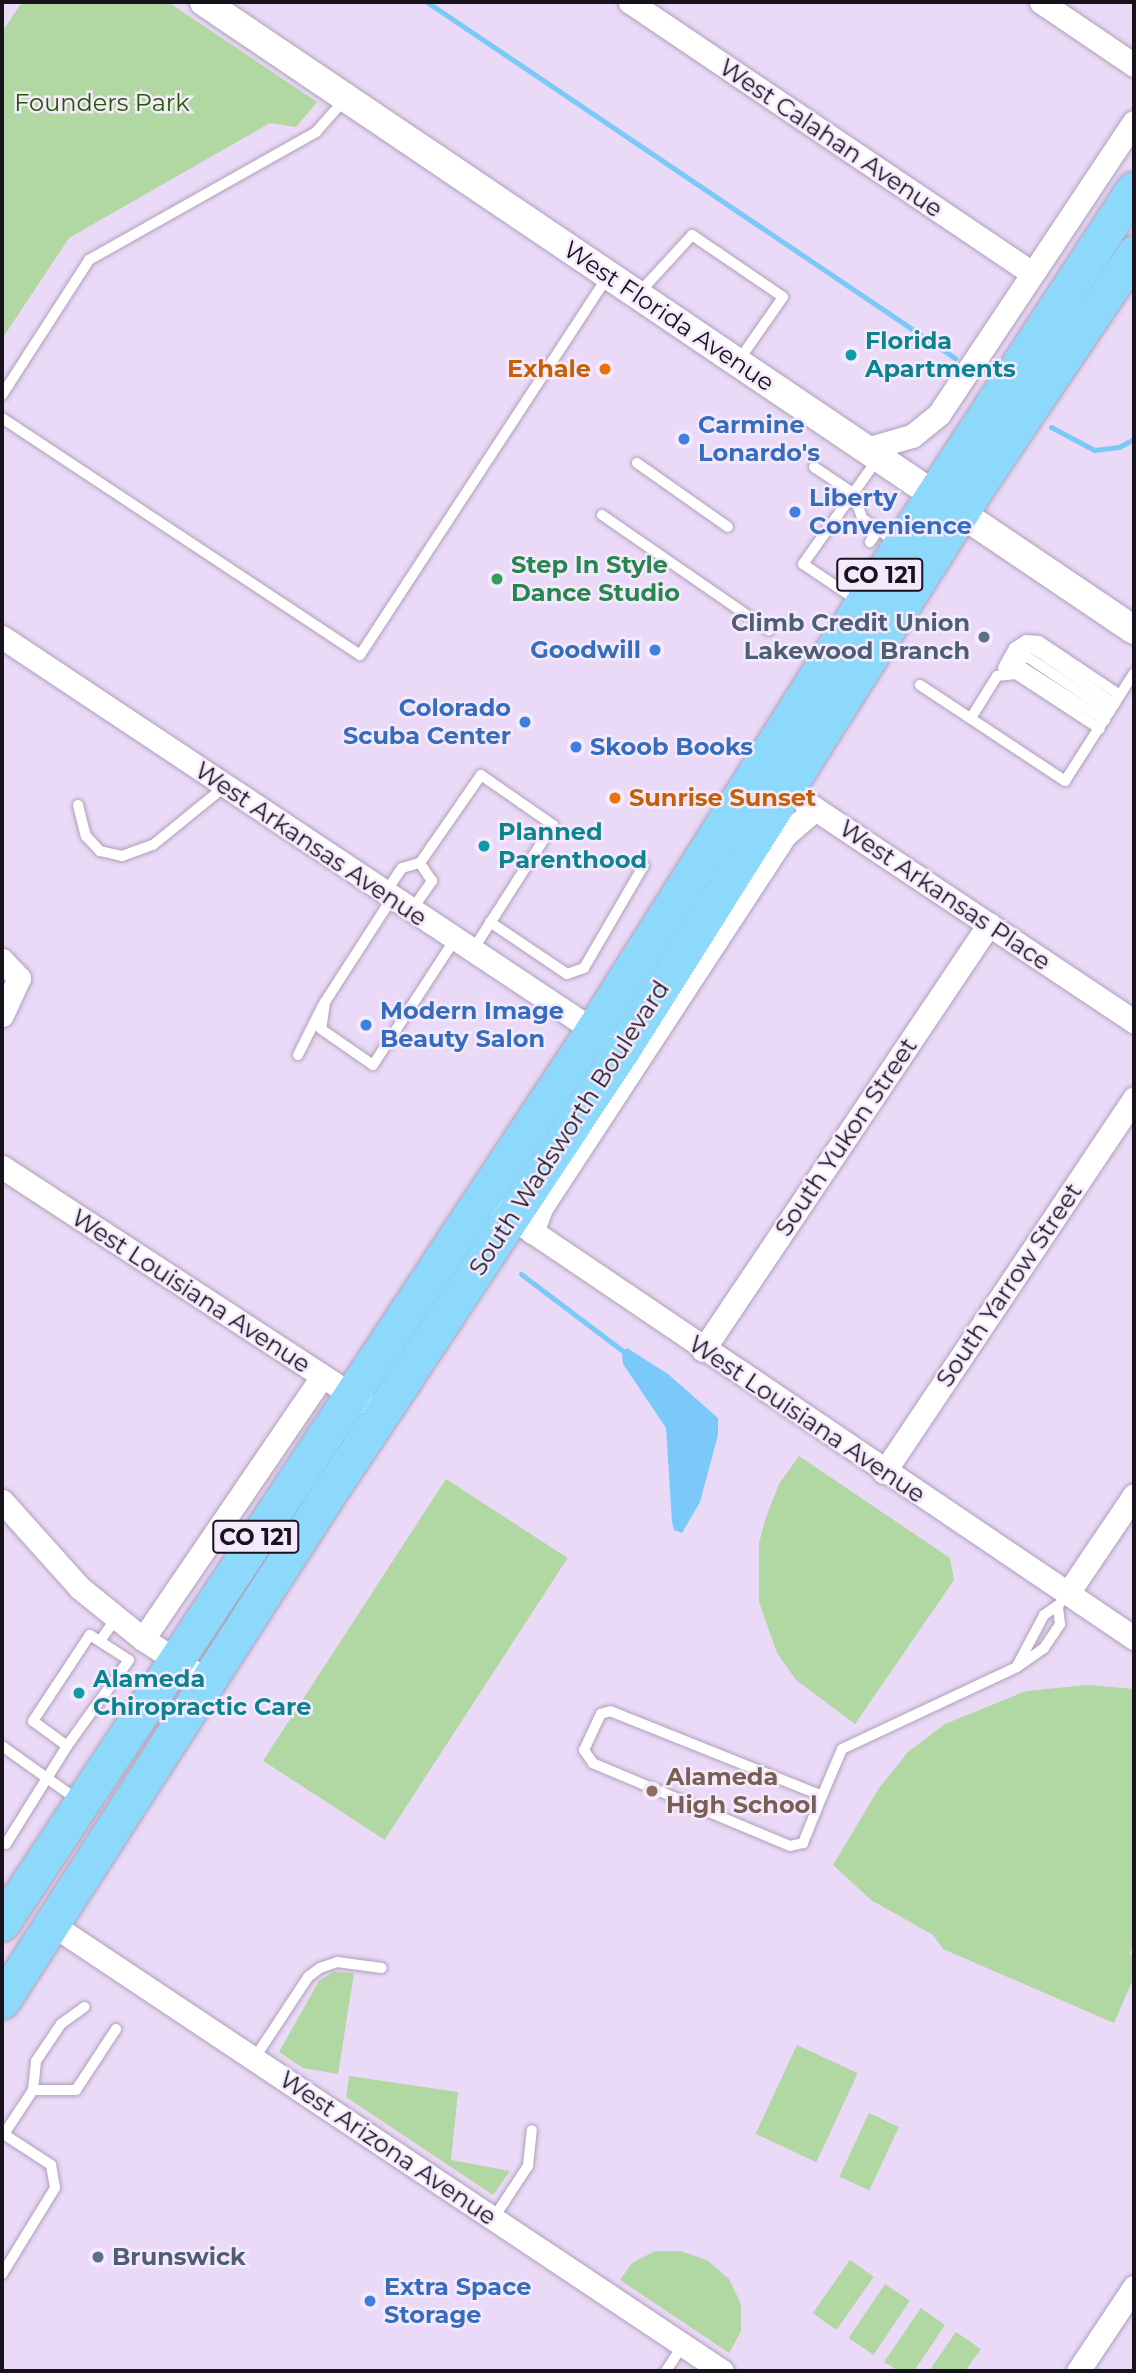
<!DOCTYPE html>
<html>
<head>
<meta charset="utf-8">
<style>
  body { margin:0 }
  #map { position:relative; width:1136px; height:2373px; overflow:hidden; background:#eadaf7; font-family:Montserrat,sans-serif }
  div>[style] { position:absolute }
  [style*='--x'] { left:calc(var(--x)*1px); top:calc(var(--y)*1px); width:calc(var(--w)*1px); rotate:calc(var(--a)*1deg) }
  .green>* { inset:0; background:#b1d7a3; transform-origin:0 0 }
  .water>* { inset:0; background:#7bc9f8 }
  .stream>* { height:5px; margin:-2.5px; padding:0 2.5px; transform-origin:2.5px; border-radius:2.5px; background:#7bc9f8 }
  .roads { filter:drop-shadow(0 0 2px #afa0bb) drop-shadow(0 0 2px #afa0bb) }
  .service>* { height:10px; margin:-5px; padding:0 5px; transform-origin:5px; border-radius:5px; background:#fff }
  .minor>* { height:23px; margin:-11.5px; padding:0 11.5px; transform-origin:11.5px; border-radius:11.5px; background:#fff }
  .tertiary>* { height:28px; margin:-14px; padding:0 14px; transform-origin:14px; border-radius:14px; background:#fff }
  .primary>* { height:35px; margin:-17.5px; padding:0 17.5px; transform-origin:17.5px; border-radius:17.5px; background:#8cd9fb }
  .dots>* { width:19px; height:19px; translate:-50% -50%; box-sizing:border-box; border:4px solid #f4eafc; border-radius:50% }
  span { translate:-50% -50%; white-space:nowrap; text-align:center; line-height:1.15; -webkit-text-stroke:5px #f4eafc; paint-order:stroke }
  .shield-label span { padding:2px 5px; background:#f4eafc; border:2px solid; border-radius:5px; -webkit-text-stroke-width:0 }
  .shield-label { font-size:23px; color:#18121c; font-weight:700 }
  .park-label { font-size:24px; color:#245900 }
  .street-label { font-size:24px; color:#18121c }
  .culture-label { font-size:24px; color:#0d838f; font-weight:700 }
  .left { translate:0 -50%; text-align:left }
  .food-label { font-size:24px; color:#c56008; font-weight:700 }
  .right { translate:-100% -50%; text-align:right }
  .shop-label { font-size:24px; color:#366cbe; font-weight:700 }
  .leisure-label { font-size:24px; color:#27864d; font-weight:700 }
  .service-label { font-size:24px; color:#4e5e75; font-weight:700 }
  .education-label { font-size:24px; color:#785e54; font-weight:700 }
  .frame { position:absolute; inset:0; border:4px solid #18121c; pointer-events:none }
</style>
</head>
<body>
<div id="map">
  <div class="green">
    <div style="clip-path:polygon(22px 2px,168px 2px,317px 102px,296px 127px,270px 123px,69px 238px,2px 339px,2px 32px)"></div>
    <div style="clip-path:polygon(799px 1456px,950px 1558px,954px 1580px,855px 1724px,796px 1680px,777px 1653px,759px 1602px,759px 1543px,766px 1517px,779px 1484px)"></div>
    <div style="left:446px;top:1479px;width:145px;height:336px;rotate:33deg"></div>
    <div style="clip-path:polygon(1088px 1685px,1134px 1689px,1134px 1941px,1130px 1954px,1134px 1956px,1134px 1977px,1114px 2023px,943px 1949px,933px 1935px,871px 1900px,833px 1865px,879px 1788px,908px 1752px,945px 1724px,1026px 1691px)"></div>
    <div style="clip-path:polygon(333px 1972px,354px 1973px,338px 2074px,303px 2068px,279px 2052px,319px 1981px)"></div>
    <div style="left:797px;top:2045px;width:67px;height:98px;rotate:25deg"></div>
    <div style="clip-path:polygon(349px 2076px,458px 2092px,451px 2160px,510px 2171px,493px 2195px,346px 2097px)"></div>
    <div style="left:869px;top:2113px;width:33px;height:70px;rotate:25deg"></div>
    <div style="clip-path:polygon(655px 2251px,680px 2251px,707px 2260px,729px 2279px,741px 2304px,741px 2331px,729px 2353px,620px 2280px,632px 2263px)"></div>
    <div style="left:850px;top:2260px;width:29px;height:65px;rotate:35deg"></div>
    <div style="left:885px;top:2284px;width:30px;height:65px;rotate:34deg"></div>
    <div style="clip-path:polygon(921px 2308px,945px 2325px,914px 2371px,899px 2371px,884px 2362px)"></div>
    <div style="clip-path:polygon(956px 2332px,981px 2349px,965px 2371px,929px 2371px)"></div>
  </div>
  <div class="water">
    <div style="clip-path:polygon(627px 1348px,668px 1374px,718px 1418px,718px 1435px,700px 1502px,682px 1533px,674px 1530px,672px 1522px,666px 1428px,623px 1364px,622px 1354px)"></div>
  </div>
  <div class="stream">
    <div style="--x:427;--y:2;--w:637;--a:33.99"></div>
    <div style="--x:1051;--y:427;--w:49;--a:28.1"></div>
    <div style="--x:1094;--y:450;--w:25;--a:-7"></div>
    <div style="--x:1119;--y:447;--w:17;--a:-28"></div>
    <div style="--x:521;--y:1274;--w:129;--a:37.1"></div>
  </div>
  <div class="roads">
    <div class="service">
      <div style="--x:638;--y:294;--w:80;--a:-47.5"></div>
      <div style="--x:692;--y:235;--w:110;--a:34.3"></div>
      <div style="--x:783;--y:297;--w:77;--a:124.9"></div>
      <div style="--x:2;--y:395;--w:161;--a:-57.2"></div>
      <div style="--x:89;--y:260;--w:261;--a:-29.4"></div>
      <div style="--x:316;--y:132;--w:45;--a:-48.6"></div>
      <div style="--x:2;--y:418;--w:429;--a:33.5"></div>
      <div style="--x:360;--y:655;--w:453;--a:-56.8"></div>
      <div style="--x:637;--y:463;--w:111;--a:35.1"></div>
      <div style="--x:814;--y:467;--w:47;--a:33.7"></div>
      <div style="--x:853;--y:493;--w:27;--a:70"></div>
      <div style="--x:862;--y:518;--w:43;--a:35.5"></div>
      <div style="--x:602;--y:515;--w:203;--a:34.6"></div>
      <div style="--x:870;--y:542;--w:14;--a:-56"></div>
      <div style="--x:839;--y:588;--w:19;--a:-58"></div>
      <div style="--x:858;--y:601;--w:66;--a:-146.1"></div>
      <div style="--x:803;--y:564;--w:128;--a:-54.6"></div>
      <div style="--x:1014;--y:648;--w:19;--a:0"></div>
      <div style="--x:1033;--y:648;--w:99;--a:34.3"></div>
      <div style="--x:1009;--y:657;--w:20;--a:3"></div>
      <div style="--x:1029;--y:658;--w:97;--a:33.7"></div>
      <div style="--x:1004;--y:666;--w:21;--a:-61"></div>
      <div style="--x:1014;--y:648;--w:14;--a:-34"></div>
      <div style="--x:1026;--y:640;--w:13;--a:4"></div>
      <div style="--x:1039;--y:641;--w:97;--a:33.7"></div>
      <div style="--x:1003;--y:668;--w:16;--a:-11"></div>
      <div style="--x:1019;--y:665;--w:102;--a:32.6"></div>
      <div style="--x:920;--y:685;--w:174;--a:33.5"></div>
      <div style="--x:1065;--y:781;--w:128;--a:-57.4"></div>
      <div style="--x:971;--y:718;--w:49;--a:-58.2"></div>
      <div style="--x:997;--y:676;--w:19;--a:-6"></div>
      <div style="--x:1016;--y:674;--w:100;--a:33.2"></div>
      <div style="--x:78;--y:805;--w:32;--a:76"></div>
      <div style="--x:86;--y:836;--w:21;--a:47"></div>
      <div style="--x:100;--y:851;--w:23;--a:13"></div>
      <div style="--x:122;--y:856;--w:33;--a:-20"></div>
      <div style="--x:153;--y:845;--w:92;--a:-39.2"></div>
      <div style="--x:385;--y:893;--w:30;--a:-56"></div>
      <div style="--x:402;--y:868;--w:19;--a:-16"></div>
      <div style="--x:392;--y:898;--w:124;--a:122.8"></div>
      <div style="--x:325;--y:1002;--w:27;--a:98"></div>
      <div style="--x:321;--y:1029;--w:63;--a:34.7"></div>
      <div style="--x:373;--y:1065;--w:150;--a:-56.9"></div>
      <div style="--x:411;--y:911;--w:37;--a:-55"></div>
      <div style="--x:432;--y:881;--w:22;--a:-124"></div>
      <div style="--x:420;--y:863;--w:107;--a:-55.3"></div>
      <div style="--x:481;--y:775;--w:88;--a:34.8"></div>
      <div style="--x:553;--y:825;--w:150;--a:122.7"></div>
      <div style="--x:490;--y:922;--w:93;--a:34"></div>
      <div style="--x:567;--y:974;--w:18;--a:-19"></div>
      <div style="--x:584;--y:968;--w:119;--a:-59.8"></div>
      <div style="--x:298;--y:1055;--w:56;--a:-63.4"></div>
      <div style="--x:90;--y:1635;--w:46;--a:32.7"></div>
      <div style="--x:129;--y:1660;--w:106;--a:125.8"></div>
      <div style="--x:67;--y:1746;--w:42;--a:-143.7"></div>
      <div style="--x:33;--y:1721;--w:103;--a:-56.5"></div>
      <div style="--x:100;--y:1641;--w:28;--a:-55"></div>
      <div style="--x:1017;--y:1666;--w:58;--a:-62.1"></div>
      <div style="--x:1044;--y:1615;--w:19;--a:-35"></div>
      <div style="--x:2;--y:1746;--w:95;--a:35.5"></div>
      <div style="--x:822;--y:1796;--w:51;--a:112"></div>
      <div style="--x:803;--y:1843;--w:13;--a:167"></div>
      <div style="--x:790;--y:1846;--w:214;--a:-157.2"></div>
      <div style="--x:593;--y:1763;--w:16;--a:-125"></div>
      <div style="--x:584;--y:1750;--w:40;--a:-65"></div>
      <div style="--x:601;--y:1714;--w:9;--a:-18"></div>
      <div style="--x:610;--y:1711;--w:228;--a:21.8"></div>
      <div style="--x:822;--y:1796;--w:51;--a:-66.9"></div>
      <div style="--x:842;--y:1749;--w:193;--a:-25.1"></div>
      <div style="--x:1017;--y:1667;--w:33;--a:-35"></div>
      <div style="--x:1044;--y:1648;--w:29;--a:-56"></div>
      <div style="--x:1060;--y:1624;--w:16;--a:-97"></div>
      <div style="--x:6;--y:1844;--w:115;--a:-58.1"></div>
      <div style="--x:254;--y:2059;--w:98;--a:-56.6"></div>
      <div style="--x:308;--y:1977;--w:15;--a:-37"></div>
      <div style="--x:320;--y:1968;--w:18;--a:-19"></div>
      <div style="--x:337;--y:1962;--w:45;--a:7.6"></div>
      <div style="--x:33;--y:2090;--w:43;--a:0"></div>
      <div style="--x:76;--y:2090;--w:73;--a:-56.7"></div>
      <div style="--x:2;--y:2133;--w:59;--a:33.1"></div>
      <div style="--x:51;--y:2165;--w:23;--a:80"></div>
      <div style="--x:55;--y:2188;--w:101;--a:121.6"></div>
      <div style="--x:4;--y:2134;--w:53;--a:-56.6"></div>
      <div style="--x:33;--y:2090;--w:29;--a:-84"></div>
      <div style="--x:36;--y:2061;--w:45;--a:-56"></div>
      <div style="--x:61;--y:2024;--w:29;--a:-36"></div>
      <div style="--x:493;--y:2219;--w:64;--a:-56.6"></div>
      <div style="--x:528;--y:2166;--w:36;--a:-84"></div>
      <div style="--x:666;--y:2371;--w:31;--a:-57"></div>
    </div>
    <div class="minor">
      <div style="--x:630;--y:2;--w:485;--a:34"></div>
      <div style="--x:1041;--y:2;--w:112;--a:34.1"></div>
      <div style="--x:866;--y:449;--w:48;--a:-15.8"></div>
      <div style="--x:912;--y:436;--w:35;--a:-39"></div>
      <div style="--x:939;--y:414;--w:351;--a:-56.3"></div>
      <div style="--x:2;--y:637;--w:721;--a:33.62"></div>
      <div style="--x:802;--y:800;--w:399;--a:33.7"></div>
      <div style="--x:2;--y:960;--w:25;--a:47"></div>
      <div style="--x:19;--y:978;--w:41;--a:114.7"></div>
      <div style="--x:2;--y:1167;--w:430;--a:33.1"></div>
      <div style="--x:502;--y:1211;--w:763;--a:34.04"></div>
      <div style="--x:532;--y:1232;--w:26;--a:-69"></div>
      <div style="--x:541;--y:1208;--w:444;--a:-56.8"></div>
      <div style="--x:784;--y:836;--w:41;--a:-41.1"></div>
      <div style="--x:703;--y:1350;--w:513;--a:-56.12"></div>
      <div style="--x:884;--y:1472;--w:450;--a:-56.2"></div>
      <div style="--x:2;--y:1501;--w:117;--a:48.1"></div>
      <div style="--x:80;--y:1588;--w:81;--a:39"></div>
      <div style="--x:143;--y:1639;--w:77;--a:32.9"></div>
      <div style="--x:1068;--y:1593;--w:118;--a:-56"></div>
      <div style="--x:143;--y:1639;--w:317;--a:-55.7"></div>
      <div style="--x:53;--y:1925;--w:804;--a:33.69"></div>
      <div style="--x:1078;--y:2371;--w:101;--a:-56.3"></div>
    </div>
    <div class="tertiary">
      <div style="--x:204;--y:2;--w:1122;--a:34.03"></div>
    </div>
    <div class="primary">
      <div style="--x:2;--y:1923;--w:1071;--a:-56.5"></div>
      <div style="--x:593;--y:1030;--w:504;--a:-57.73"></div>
      <div style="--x:862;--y:604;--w:496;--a:-56.8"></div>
      <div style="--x:2;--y:2001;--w:593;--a:-57.25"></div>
      <div style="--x:323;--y:1502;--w:542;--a:-56.52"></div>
      <div style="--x:622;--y:1050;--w:666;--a:-57.77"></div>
      <div style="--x:977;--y:487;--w:282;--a:-56.1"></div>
    </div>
  </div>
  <div class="dots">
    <div style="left:851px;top:355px;background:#0f9aa8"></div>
    <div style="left:605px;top:369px;background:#e8710a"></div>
    <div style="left:684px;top:439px;background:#3f7fe0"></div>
    <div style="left:795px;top:512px;background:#3f7fe0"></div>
    <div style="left:497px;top:579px;background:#2e9e5b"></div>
    <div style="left:984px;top:637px;background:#5c6f8a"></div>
    <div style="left:655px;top:650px;background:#3f7fe0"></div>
    <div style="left:525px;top:722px;background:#3f7fe0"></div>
    <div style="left:576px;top:747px;background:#3f7fe0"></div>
    <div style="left:615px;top:798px;background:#e8710a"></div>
    <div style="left:484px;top:846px;background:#0f9aa8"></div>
    <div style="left:366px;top:1025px;background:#3f7fe0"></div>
    <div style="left:79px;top:1693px;background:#0f9aa8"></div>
    <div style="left:652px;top:1791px;background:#8d6e63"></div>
    <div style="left:98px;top:2257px;background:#5c6f8a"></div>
    <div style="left:370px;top:2301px;background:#3f7fe0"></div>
  </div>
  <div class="shield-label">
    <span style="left:880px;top:575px">CO 121</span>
    <span style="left:256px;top:1537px">CO 121</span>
  </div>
  <div class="park-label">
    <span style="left:102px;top:103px">Founders Park</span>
  </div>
  <div class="street-label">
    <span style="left:831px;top:138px;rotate:34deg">West Calahan Avenue</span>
    <span style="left:669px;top:316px;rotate:34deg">West Florida Avenue</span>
    <span style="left:311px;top:844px;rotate:34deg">West Arkansas Avenue</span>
    <span style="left:945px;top:895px;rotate:34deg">West Arkansas Place</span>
    <span style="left:569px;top:1128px;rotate:-57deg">South Wadsworth Boulevard</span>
    <span style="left:846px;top:1137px;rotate:-56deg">South Yukon Street</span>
    <span style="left:1009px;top:1285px;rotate:-56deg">South Yarrow Street</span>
    <span style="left:191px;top:1291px;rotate:33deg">West Louisiana Avenue</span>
    <span style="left:807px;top:1419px;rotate:34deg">West Louisiana Avenue</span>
    <span style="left:388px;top:2148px;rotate:34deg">West Arizona Avenue</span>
  </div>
  <div class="culture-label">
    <span class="left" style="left:865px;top:355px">Florida<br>Apartments</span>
    <span class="left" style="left:498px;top:846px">Planned<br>Parenthood</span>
    <span class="left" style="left:93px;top:1693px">Alameda<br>Chiropractic Care</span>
  </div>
  <div class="food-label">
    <span class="right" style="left:591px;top:369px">Exhale</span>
    <span class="left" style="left:629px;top:798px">Sunrise Sunset</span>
  </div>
  <div class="shop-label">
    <span class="left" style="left:698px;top:439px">Carmine<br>Lonardo's</span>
    <span class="left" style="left:809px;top:512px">Liberty<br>Convenience</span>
    <span class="right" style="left:641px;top:650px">Goodwill</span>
    <span class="right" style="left:511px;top:722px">Colorado<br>Scuba Center</span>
    <span class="left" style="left:590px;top:747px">Skoob Books</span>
    <span class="left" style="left:380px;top:1025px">Modern Image<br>Beauty Salon</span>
    <span class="left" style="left:384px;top:2301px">Extra Space<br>Storage</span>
  </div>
  <div class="leisure-label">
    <span class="left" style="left:511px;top:579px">Step In Style<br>Dance Studio</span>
  </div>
  <div class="service-label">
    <span class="right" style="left:970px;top:637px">Climb Credit Union<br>Lakewood Branch</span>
    <span class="left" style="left:112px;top:2257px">Brunswick</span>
  </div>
  <div class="education-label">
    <span class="left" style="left:666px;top:1791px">Alameda<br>High School</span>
  </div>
  <div class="frame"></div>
</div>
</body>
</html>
